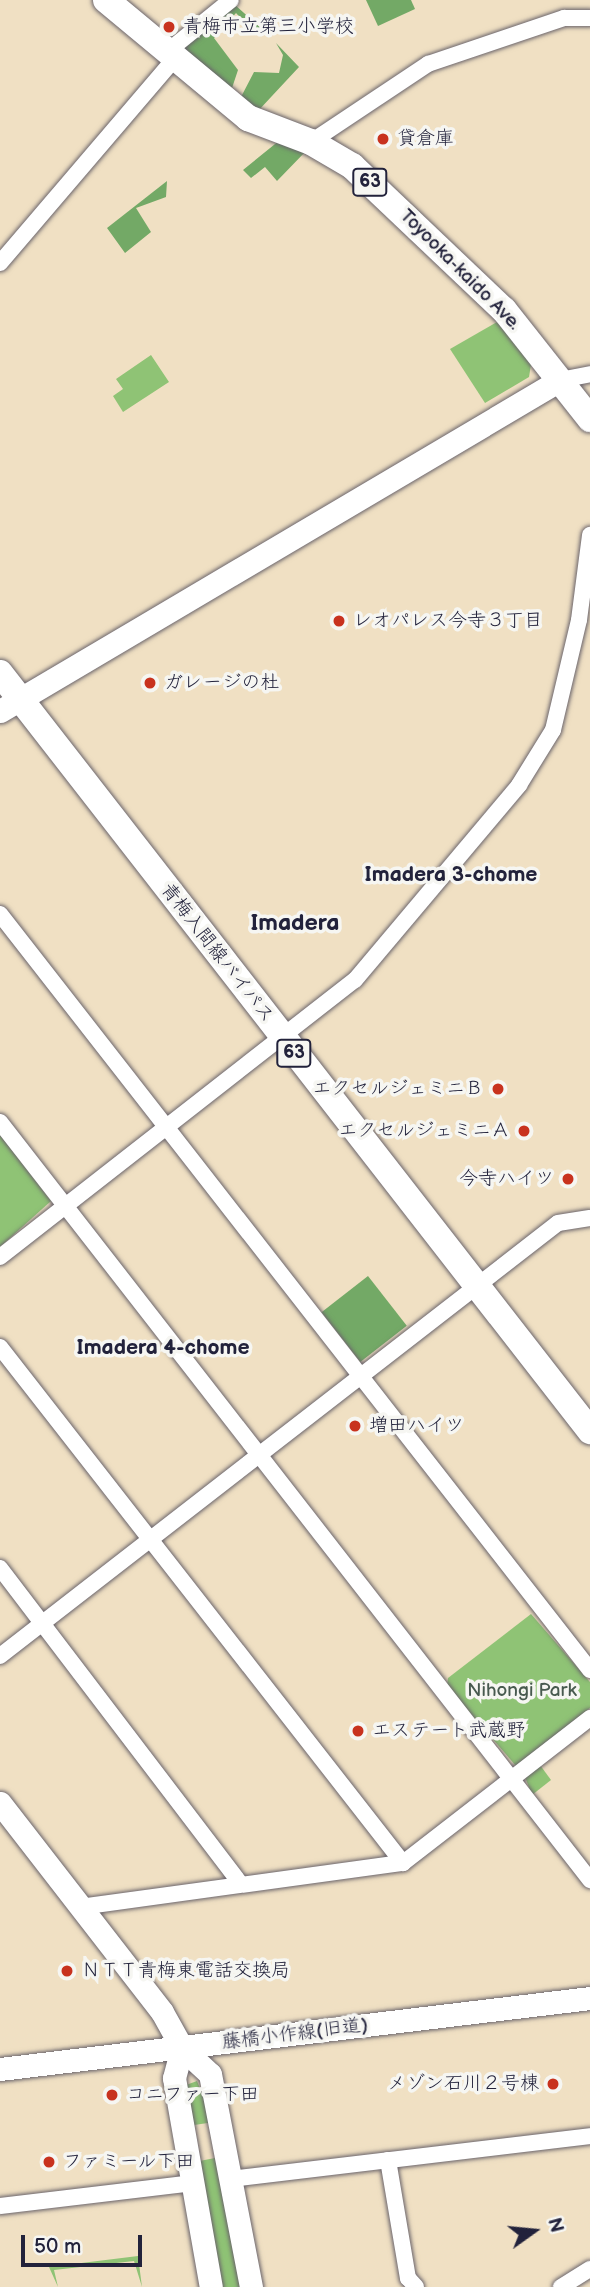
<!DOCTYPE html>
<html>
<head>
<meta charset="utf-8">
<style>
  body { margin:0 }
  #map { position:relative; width:590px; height:2287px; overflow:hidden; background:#f0e0c3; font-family:"Balsamiq Sans","Klee One",sans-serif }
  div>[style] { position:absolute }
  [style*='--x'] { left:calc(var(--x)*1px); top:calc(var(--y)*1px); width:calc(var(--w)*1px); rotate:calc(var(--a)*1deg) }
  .green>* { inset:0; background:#8fc375; transform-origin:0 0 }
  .forest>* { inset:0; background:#73a966; transform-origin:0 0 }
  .roads { filter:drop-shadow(0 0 2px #6a646b) drop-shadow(0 0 2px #6a646b) }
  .street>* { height:16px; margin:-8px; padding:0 8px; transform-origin:8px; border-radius:8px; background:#fff }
  .secondary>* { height:23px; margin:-11.5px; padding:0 11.5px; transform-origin:11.5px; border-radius:11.5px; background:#fff }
  .primary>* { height:26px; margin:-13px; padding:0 13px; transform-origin:13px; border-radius:13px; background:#fff }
  .dots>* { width:19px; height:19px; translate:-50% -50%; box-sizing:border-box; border:4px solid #f6f6f2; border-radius:50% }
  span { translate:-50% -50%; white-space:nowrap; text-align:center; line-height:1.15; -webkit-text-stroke:7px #f6f6f2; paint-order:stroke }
  .shield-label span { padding:2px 5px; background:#f6f6f2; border:2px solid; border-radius:5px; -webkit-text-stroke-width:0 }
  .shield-label { font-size:18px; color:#22223b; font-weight:700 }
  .poi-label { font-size:19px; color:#22223b }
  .left { translate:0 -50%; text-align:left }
  .right { translate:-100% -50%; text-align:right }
  .street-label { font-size:19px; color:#22223b }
  .park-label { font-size:19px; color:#485a4f }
  .neighbourhood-label { font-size:21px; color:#22223b; font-weight:700 }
  .quarter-label { font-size:23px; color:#22223b; font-weight:700 }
  .north { position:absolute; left:499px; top:2196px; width:70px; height:70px; -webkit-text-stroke:5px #f6f6f2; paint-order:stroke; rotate:75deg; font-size:19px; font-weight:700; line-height:28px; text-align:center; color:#22223b }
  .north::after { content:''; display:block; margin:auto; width:24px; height:32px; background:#22223b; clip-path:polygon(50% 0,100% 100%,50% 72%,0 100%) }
  .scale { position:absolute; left:21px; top:2235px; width:121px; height:32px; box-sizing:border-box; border:4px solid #22223b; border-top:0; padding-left:9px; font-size:21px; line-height:24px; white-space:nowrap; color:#22223b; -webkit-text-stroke:5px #f6f6f2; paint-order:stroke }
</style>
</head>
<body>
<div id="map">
  <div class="green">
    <div style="clip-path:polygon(497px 322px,532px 358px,529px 377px,485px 403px,450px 349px)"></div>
    <div style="clip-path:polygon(151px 355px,169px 382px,123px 412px,113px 396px,123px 389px,116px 379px)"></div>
    <div style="clip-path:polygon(0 1135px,51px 1201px,0 1247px)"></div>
    <div style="clip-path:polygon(531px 1614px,590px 1682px,590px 1708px,516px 1766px,447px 1686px,448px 1678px)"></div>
    <div style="clip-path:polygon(540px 1765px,551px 1780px,532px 1795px,525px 1777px)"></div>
    <div style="clip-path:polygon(197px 2081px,214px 2122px,188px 2126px,186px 2085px)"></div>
    <div style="left:220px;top:2157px;width:132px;height:26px;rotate:79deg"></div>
    <div style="clip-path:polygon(138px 2256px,142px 2287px,134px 2261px,54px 2270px,58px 2287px,49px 2267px)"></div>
  </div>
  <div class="forest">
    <div style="clip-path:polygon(366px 0,411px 0,415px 9px,378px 26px)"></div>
    <div style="clip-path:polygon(234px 4px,262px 29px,248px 26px,236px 13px,214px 38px,238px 70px,232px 88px,184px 54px,185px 40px)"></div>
    <div style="clip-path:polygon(276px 43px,299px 67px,258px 111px,241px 97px,254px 72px,279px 73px,283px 55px)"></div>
    <div style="clip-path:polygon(280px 140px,307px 150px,277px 181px,265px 167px,251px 178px,243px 170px)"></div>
    <div style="clip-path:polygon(167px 181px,166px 197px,136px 208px,151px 232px,125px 253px,107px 228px)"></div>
    <div style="left:368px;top:1276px;width:63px;height:59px;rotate:52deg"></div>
  </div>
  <div class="roads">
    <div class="street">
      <div style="--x:167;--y:52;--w:82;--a:-39.1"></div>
      <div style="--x:311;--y:142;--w:141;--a:-33.7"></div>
      <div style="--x:428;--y:64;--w:144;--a:-18.7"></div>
      <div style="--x:564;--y:18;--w:26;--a:0"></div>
      <div style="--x:0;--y:263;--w:270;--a:-49.5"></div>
      <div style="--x:560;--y:380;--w:31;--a:-11"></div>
      <div style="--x:0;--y:914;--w:959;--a:52.03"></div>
      <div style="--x:0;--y:1122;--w:961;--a:52.1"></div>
      <div style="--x:0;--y:1257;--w:450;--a:-38"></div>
      <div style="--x:355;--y:980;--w:255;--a:-49.9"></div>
      <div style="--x:519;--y:785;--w:65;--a:-58.3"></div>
      <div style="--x:553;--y:730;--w:113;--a:-76.7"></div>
      <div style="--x:579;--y:620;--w:86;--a:-82.6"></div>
      <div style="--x:0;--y:1347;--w:655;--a:52.01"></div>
      <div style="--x:0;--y:1568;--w:396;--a:52.7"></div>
      <div style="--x:0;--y:1656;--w:706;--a:-37.81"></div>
      <div style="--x:558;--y:1223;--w:32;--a:-9"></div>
      <div style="--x:80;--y:1907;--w:326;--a:-7.8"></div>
      <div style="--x:403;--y:1863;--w:237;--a:-37.8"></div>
      <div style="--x:388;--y:2160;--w:120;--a:80.4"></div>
      <div style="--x:408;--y:2278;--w:12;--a:48"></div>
      <div style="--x:230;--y:2179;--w:363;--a:-6.8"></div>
      <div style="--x:0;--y:2206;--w:193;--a:-6.8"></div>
      <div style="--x:561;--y:2287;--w:34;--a:-32"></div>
    </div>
    <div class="secondary">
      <div style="--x:0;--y:711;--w:651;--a:-30.59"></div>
      <div style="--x:0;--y:1803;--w:264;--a:52.2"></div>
      <div style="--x:162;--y:2012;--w:41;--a:60.9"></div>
      <div style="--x:182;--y:2048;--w:38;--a:43"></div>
      <div style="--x:210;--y:2074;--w:217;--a:79.1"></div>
      <div style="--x:182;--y:2048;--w:31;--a:105"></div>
      <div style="--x:174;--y:2078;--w:212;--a:80"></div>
      <div style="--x:0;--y:2069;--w:594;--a:-6.86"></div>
    </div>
    <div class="primary">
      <div style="--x:106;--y:0;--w:185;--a:39.7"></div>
      <div style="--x:248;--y:118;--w:67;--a:20.9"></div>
      <div style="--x:311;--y:142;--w:48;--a:30.3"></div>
      <div style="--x:352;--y:166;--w:209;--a:43.5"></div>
      <div style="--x:504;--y:310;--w:139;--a:51.7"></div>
      <div style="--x:0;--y:673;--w:961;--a:52.1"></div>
    </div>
  </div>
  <div class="dots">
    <div style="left:169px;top:27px;background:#c8321e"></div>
    <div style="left:383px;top:139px;background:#c8321e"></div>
    <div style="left:339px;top:621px;background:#c8321e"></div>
    <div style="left:150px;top:683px;background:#c8321e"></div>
    <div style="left:498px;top:1089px;background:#c8321e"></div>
    <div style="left:524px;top:1131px;background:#c8321e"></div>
    <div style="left:568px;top:1179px;background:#c8321e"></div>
    <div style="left:355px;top:1426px;background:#c8321e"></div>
    <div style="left:358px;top:1731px;background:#c8321e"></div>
    <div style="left:67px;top:1971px;background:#c8321e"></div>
    <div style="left:553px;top:2084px;background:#c8321e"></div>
    <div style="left:112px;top:2095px;background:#c8321e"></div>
    <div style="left:49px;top:2162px;background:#c8321e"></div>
  </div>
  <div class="shield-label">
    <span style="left:370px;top:182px">63</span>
    <span style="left:294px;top:1053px">63</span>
  </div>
  <div class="poi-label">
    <span class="left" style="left:183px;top:27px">青梅市立第三小学校</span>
    <span class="left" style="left:397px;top:139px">貸倉庫</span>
    <span class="left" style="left:353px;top:621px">レオパレス今寺３丁目</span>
    <span class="left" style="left:164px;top:683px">ガレージの杜</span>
    <span class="right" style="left:484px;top:1089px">エクセルジェミニＢ</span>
    <span class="right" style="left:510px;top:1131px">エクセルジェミニＡ</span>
    <span class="right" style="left:554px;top:1179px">今寺ハイツ</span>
    <span class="left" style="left:369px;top:1426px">増田ハイツ</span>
    <span class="left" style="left:372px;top:1731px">エステート武蔵野</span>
    <span class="left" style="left:81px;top:1971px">ＮＴＴ青梅東電話交換局</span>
    <span class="right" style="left:539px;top:2084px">メゾン石川２号棟</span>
    <span class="left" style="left:126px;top:2095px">コニファー下田</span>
    <span class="left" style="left:63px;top:2162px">ファミール下田</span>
  </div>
  <div class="street-label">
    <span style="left:460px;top:270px;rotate:45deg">Toyooka-kaido Ave.</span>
    <span style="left:217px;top:953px;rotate:52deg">青梅入間線バイパス</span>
    <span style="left:295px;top:2034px;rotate:-7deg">藤橋小作線(旧道)</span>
  </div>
  <div class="park-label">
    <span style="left:522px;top:1691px">Nihongi Park</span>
  </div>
  <div class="neighbourhood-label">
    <span style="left:451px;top:875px">Imadera 3-chome</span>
    <span style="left:163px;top:1348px">Imadera 4-chome</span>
  </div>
  <div class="quarter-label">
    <span style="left:295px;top:923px">Imadera</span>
  </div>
  <div class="north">N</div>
  <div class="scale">50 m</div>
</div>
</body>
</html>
